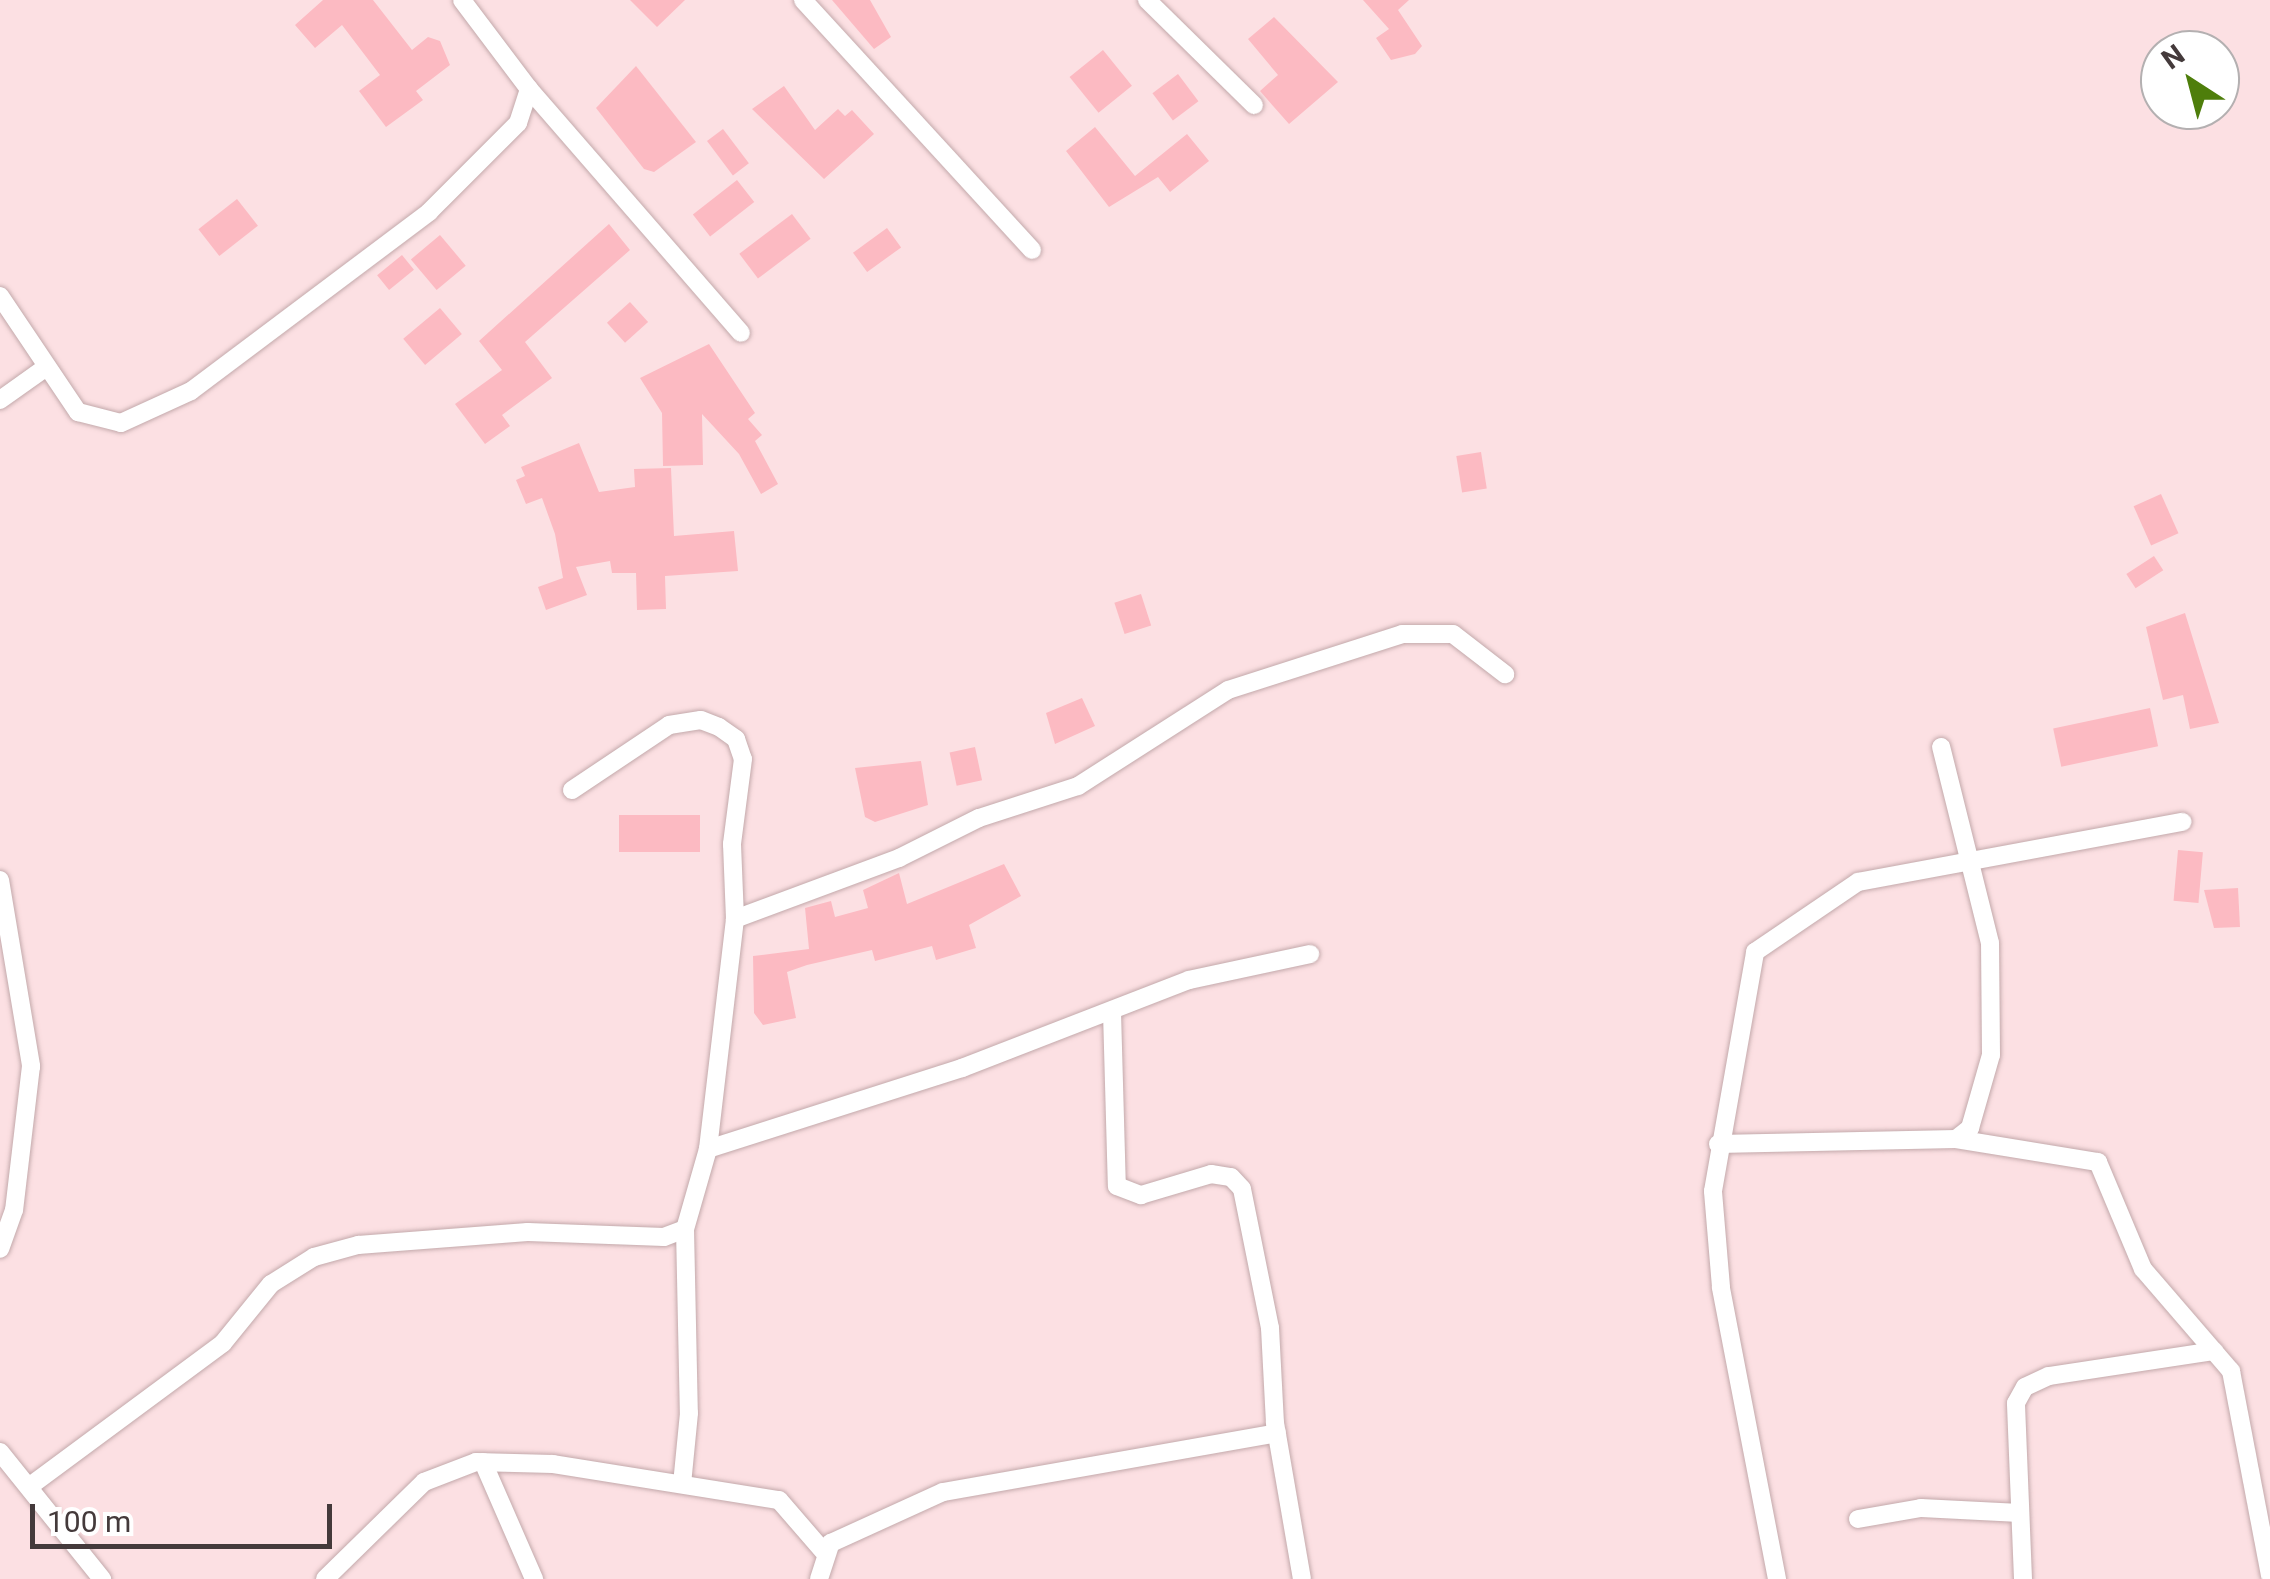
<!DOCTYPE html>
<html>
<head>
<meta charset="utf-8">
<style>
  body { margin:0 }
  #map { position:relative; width:2270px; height:1579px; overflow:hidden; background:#fce0e3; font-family:Roboto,sans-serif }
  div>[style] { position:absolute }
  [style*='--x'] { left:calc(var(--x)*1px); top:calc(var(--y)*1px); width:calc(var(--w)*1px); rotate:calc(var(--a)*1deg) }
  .building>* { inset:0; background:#fcbac2; transform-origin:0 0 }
  .roads { filter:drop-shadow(0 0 2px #c3a9ab) drop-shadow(0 0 2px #c3a9ab) }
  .street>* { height:18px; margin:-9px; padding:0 9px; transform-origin:9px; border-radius:9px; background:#fff }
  span { translate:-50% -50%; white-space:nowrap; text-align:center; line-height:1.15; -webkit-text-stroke:8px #fff; paint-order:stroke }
  .north { position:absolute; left:2140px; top:30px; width:100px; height:100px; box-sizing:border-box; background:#fff; border:2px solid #b4b0b1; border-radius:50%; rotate:324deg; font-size:28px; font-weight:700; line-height:40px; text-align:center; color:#443a3b }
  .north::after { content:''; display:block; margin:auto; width:35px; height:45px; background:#4e7e0b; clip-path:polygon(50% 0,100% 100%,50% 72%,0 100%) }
  .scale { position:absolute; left:30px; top:1504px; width:302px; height:45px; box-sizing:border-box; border:5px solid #443a3b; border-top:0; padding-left:12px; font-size:30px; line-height:35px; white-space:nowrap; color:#443a3b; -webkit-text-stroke:8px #fff; paint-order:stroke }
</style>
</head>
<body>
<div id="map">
  <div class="building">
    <div style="clip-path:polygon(323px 0,373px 0,412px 50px,428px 37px,440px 41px,450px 65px,416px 91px,423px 100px,386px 127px,359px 91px,380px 75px,342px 25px,315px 48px,295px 25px)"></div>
    <div style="clip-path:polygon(630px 0,685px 0,657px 27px)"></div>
    <div style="clip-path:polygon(832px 0,870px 0,891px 37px,874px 49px)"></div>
    <div style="clip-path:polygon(1363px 0,1409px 0,1398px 10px,1422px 46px,1415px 54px,1391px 60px,1376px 38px,1389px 29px)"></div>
    <div style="clip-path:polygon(1274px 17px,1338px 82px,1289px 124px,1260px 91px,1278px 75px,1248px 39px)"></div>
    <div style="left:1103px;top:50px;width:46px;height:43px;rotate:51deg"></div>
    <div style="clip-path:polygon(636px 66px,696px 142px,654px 172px,644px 169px,596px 108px)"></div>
    <div style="left:1178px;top:74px;width:34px;height:32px;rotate:53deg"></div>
    <div style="clip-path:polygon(784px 86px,815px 130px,838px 109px,845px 116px,852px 110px,874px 134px,824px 179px,752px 109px)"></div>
    <div style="clip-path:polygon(1095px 127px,1135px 176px,1187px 134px,1209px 161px,1170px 192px,1158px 177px,1109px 207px,1066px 151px)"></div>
    <div style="left:723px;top:129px;width:43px;height:20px;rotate:53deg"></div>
    <div style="left:737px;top:180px;width:28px;height:56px;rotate:52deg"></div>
    <div style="left:237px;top:199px;width:34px;height:49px;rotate:52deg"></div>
    <div style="left:792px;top:214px;width:31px;height:66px;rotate:53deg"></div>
    <div style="clip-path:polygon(609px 224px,630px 250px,525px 342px,552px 378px,502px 415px,510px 426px,485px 444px,455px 404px,502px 370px,479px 341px)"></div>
    <div style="left:887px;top:228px;width:24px;height:42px;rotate:54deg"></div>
    <div style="left:440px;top:235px;width:40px;height:38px;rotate:50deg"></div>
    <div style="left:402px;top:255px;width:19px;height:32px;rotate:51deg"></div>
    <div style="left:630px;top:302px;width:27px;height:31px;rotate:48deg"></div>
    <div style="left:440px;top:308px;width:34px;height:48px;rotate:50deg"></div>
    <div style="clip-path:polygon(709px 344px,755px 413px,748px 419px,762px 435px,755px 441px,778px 484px,761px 494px,739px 454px,702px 414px,703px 465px,663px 466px,662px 413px,640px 378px)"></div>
    <div style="clip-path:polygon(579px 443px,599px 492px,635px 487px,634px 469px,671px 468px,674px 536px,734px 531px,738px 571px,665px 576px,666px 609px,637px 610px,636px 573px,612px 573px,610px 561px,576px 567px,587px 595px,546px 610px,538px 587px,563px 578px,555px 534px,542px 498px,526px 504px,516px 480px,525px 476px,521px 467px)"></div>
    <div style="left:1481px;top:452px;width:37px;height:25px;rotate:81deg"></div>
    <div style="left:2161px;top:494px;width:43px;height:30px;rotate:66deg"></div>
    <div style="left:2154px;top:556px;width:17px;height:33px;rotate:57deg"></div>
    <div style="left:1141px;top:594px;width:33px;height:28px;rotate:72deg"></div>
    <div style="clip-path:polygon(2185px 613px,2219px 723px,2190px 729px,2183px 695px,2163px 700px,2146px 627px)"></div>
    <div style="clip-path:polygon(1082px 698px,1095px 726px,1055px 744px,1046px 713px)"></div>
    <div style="left:2150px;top:708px;width:39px;height:99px;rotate:78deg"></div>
    <div style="left:975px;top:747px;width:34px;height:26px;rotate:78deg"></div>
    <div style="clip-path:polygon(921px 761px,928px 805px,875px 822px,865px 817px,855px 768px)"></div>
    <div style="left:619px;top:815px;width:81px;height:37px"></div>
    <div style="left:2178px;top:850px;width:25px;height:51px;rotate:5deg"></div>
    <div style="clip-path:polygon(1004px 864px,1021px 896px,969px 925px,976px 948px,936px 960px,932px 946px,875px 961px,872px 950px,807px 965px,787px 972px,796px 1018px,763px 1025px,754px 1013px,753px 956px,809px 949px,805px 908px,831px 901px,835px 917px,868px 908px,863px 890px,899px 873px,907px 904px)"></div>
    <div style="clip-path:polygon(2238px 888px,2240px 927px,2214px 928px,2204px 890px)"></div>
  </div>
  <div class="roads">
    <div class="street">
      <div style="--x:803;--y:0;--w:339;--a:47.5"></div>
      <div style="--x:1147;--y:0;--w:150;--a:44.5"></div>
      <div style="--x:529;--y:89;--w:323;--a:49"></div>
      <div style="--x:0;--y:296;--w:140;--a:56.1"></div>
      <div style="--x:78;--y:412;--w:44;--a:14.3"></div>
      <div style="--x:121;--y:423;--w:77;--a:-24.6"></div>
      <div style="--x:191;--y:391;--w:298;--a:-36.9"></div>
      <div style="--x:429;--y:212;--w:126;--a:-45"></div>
      <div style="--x:518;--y:123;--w:36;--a:-72"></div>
      <div style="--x:529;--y:89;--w:111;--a:-127"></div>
      <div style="--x:0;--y:400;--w:55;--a:-35.4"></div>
      <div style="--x:572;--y:790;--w:117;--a:-33.8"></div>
      <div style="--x:669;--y:725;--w:32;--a:-9"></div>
      <div style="--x:701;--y:720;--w:19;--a:21"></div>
      <div style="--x:719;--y:727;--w:21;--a:35"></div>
      <div style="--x:736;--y:739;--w:21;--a:71"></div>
      <div style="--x:743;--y:759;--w:86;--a:97.4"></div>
      <div style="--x:732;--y:844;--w:75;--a:87.7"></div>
      <div style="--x:735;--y:919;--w:232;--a:96.7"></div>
      <div style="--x:708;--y:1149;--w:83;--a:106"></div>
      <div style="--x:685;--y:1229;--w:184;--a:88.8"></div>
      <div style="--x:689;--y:1413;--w:71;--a:95.6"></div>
      <div style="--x:0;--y:880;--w:189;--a:80.5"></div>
      <div style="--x:31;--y:1066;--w:145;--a:96.7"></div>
      <div style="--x:14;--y:1210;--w:41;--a:109.7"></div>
      <div style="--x:735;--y:919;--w:175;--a:-20.4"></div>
      <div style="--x:899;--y:858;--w:89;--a:-26.6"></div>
      <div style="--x:979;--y:818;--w:104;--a:-17.9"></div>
      <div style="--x:1078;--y:786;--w:178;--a:-32.6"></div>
      <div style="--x:1228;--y:690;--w:183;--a:-17.8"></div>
      <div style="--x:1402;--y:634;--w:51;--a:0"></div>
      <div style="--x:1453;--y:634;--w:66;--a:37.6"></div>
      <div style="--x:1112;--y:1012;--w:174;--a:88.4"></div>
      <div style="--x:1117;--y:1186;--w:26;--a:21"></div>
      <div style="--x:1141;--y:1195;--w:73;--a:-16.7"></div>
      <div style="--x:1211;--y:1174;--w:20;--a:9"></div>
      <div style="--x:1231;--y:1177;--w:16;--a:47"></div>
      <div style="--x:1242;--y:1189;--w:142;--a:78.6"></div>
      <div style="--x:1270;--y:1328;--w:95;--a:87"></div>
      <div style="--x:1275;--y:1423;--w:158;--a:80.2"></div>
      <div style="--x:1956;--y:1139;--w:144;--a:9.2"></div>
      <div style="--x:2098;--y:1162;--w:116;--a:67.2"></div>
      <div style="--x:2143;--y:1269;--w:135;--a:49.2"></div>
      <div style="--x:2231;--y:1371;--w:208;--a:79.2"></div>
      <div style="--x:1718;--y:1144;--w:238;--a:-1.2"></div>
      <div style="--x:1956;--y:1139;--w:18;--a:-38"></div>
      <div style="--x:1970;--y:1128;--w:76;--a:-74"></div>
      <div style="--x:1991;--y:1055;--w:112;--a:-90.5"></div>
      <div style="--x:1990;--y:943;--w:202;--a:-104"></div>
      <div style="--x:708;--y:1149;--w:267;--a:-17.7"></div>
      <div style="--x:962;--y:1068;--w:243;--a:-21.2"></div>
      <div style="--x:1189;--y:980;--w:124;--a:-12.1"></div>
      <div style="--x:0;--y:1452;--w:163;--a:51.2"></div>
      <div style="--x:483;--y:1462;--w:128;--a:66.4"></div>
      <div style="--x:30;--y:1486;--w:240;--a:-36.5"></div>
      <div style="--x:223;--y:1343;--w:76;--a:-50.9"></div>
      <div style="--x:271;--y:1284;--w:51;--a:-32.1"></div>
      <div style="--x:314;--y:1257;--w:46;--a:-15.3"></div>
      <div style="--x:358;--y:1245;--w:170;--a:-4.4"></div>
      <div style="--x:528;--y:1232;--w:136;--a:2.1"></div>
      <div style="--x:664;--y:1237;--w:22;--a:-21"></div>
      <div style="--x:1858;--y:1519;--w:64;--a:-9.9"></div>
      <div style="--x:1921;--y:1508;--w:99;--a:2.9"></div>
      <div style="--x:325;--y:1579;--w:139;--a:-44.4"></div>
      <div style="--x:424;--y:1482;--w:56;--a:-21"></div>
      <div style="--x:476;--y:1462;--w:77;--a:1.5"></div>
      <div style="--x:553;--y:1464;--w:229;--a:9.1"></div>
      <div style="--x:779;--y:1500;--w:67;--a:49.2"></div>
      <div style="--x:819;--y:1579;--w:38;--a:-72"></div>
      <div style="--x:831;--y:1543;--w:123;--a:-24.5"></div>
      <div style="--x:943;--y:1492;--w:339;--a:-10"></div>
      <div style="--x:1777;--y:1579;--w:297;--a:-100.9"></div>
      <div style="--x:1721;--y:1287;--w:96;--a:-94.8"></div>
      <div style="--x:1713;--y:1191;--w:243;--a:-80"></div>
      <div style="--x:1755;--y:952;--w:125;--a:-34.2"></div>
      <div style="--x:1858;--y:882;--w:330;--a:-10.5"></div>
      <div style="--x:2023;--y:1579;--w:176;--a:-92.3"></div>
      <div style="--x:2016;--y:1403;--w:18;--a:-61"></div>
      <div style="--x:2025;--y:1387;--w:26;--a:-25"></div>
      <div style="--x:2049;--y:1376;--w:167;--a:-8.6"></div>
    </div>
  </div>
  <div class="north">N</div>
  <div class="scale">100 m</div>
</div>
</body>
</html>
